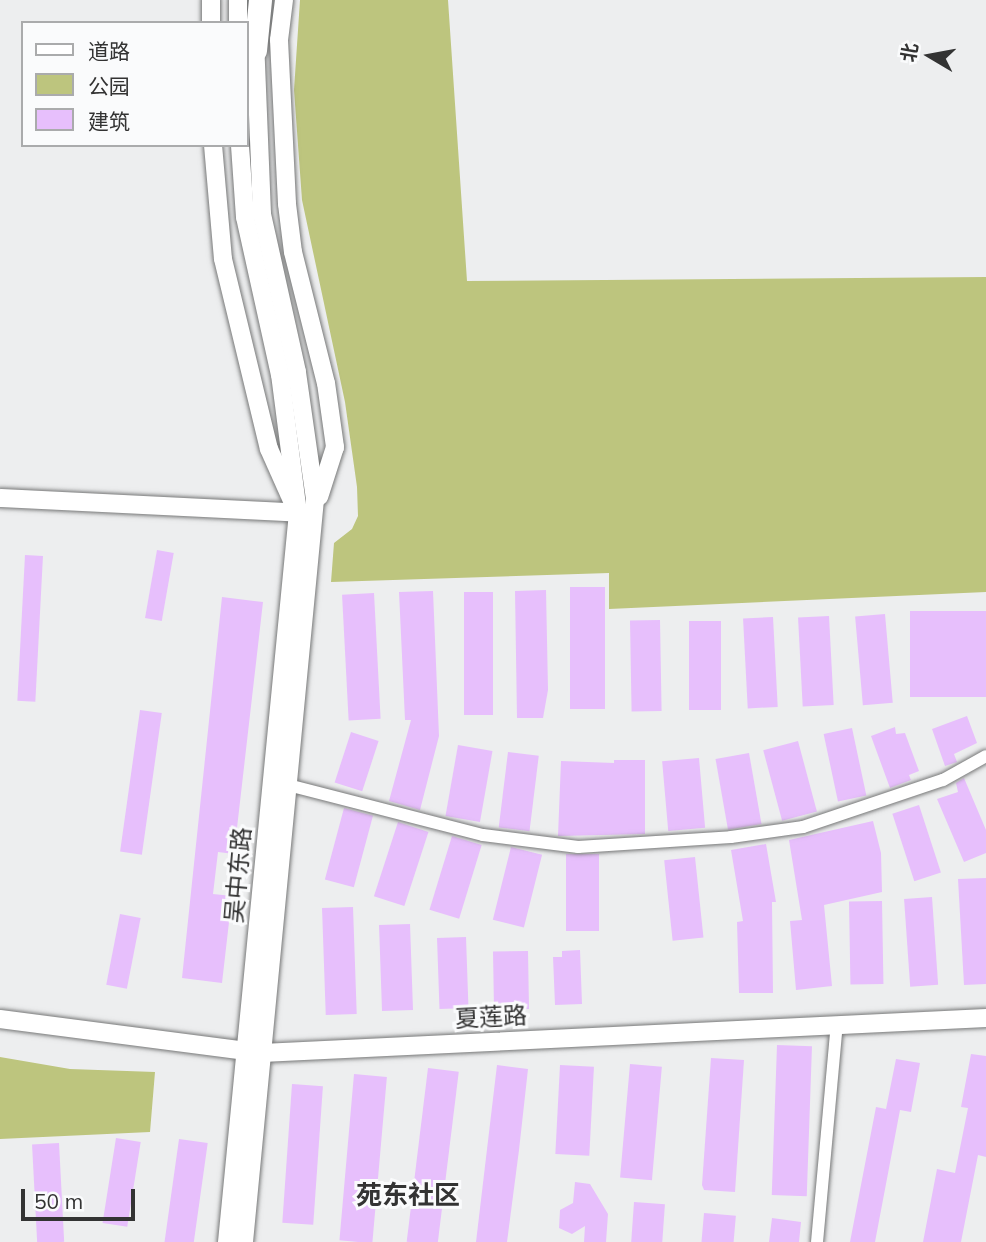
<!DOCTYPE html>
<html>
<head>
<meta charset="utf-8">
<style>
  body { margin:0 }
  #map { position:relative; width:986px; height:1242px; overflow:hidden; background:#edeeef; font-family:Mulish,"Noto Sans SC",sans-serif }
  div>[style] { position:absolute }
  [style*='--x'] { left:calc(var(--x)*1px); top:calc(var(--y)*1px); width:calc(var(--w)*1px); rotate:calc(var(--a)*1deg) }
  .green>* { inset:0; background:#bdc57e }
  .building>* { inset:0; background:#e7bffc; transform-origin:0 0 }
  .roads { filter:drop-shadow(0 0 2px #777878) drop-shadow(0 0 2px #777878) }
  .street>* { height:12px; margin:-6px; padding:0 6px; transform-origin:6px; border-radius:6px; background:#fff }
  .secondary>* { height:18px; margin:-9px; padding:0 9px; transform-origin:9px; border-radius:9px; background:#fff }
  .highway>* { height:23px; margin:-11.5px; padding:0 11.5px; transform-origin:11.5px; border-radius:11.5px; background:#fff }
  span { translate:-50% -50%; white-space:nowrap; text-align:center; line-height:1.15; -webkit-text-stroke:6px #fafbfc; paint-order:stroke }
  .street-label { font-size:24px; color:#333 }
  .neighbourhood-label { font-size:26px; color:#333; font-weight:700 }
  .legend { position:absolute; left:21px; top:21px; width:228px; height:126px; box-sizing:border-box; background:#fafbfc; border:2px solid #aaabac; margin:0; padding:9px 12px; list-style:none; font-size:21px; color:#333 }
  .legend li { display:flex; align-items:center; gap:14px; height:35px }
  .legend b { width:35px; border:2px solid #aaabac }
  .north { position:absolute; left:895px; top:21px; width:70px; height:70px; -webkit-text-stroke:5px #fafbfc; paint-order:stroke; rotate:280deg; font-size:19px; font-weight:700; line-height:28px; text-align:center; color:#333 }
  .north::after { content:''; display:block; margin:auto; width:24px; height:32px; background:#333; clip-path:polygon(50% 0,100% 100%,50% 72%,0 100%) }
  .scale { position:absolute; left:21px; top:1189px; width:114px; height:32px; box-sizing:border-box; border:4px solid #333; border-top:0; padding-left:9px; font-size:21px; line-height:24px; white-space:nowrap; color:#333; -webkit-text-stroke:5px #fafbfc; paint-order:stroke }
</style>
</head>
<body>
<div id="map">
  <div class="green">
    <div style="clip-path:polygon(300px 0,448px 0,467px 281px,986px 277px,986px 592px,609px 609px,609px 573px,331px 582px,334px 543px,352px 529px,358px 516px,357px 487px,345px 402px,302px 200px,294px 90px)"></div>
    <div style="clip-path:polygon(0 1057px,70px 1069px,155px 1072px,150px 1132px,0 1139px)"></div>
  </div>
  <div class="building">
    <div style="left:157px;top:550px;width:17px;height:69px;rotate:10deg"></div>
    <div style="left:25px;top:555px;width:18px;height:146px;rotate:3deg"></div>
    <div style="left:570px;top:587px;width:35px;height:122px"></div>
    <div style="clip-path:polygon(546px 590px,548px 690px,543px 718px,517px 718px,515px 591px)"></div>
    <div style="clip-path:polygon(433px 591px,439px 736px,420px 810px,389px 801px,411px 720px,405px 720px,399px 592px)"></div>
    <div style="left:464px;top:592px;width:29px;height:123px"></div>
    <div style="left:374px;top:593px;width:126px;height:32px;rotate:87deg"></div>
    <div style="clip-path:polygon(222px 597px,263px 602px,234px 854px,218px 852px,213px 894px,232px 896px,222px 983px,182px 978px)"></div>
    <div style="left:986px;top:611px;width:86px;height:76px;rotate:90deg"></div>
    <div style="left:885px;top:614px;width:89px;height:30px;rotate:85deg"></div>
    <div style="left:829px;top:616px;width:89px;height:31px;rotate:87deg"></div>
    <div style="left:773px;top:617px;width:90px;height:30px;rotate:87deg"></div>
    <div style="left:660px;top:620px;width:91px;height:30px;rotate:89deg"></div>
    <div style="left:689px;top:621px;width:32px;height:89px"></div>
    <div style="left:140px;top:710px;width:22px;height:143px;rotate:8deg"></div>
    <div style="clip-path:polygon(967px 716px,977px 743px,954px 754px,957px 762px,945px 766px,932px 729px)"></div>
    <div style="clip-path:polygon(895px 727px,896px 734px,905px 733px,919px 771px,909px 775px,911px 780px,890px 788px,871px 736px)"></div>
    <div style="left:852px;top:728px;width:69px;height:29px;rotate:78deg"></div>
    <div style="left:351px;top:732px;width:29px;height:53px;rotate:18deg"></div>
    <div style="left:798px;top:741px;width:73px;height:36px;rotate:75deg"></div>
    <div style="left:458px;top:745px;width:35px;height:72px;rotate:10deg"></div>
    <div style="left:508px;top:752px;width:31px;height:76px;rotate:7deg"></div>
    <div style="left:749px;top:753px;width:72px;height:34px;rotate:80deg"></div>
    <div style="left:699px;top:758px;width:70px;height:37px;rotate:85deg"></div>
    <div style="clip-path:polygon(614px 760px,645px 760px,645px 834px,558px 836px,561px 761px,614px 763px)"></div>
    <div style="clip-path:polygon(964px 778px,986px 830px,986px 853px,964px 862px,937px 799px,958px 792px,956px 783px)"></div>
    <div style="left:919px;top:805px;width:71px;height:28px;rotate:72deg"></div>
    <div style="left:344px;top:808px;width:30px;height:74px;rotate:15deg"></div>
    <div style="clip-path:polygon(873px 821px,881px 853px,882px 892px,824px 905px,832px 986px,796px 990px,790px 921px,802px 920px,789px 840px)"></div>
    <div style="left:398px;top:822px;width:32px;height:78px;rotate:18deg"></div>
    <div style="left:452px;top:836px;width:31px;height:77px;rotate:17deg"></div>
    <div style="clip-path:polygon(766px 844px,776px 902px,772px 902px,773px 993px,739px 993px,737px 922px,743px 921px,731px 850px)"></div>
    <div style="left:511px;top:847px;width:32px;height:75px;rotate:14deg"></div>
    <div style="left:566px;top:854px;width:33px;height:77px"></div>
    <div style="left:695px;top:857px;width:81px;height:31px;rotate:84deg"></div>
    <div style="clip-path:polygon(986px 878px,986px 984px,964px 985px,958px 879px)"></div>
    <div style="left:932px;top:897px;width:88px;height:28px;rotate:86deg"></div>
    <div style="left:882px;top:901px;width:83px;height:33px;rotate:89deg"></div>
    <div style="left:353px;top:907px;width:107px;height:31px;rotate:88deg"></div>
    <div style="left:120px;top:914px;width:21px;height:72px;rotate:11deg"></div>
    <div style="left:410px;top:924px;width:86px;height:31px;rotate:88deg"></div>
    <div style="left:466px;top:937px;width:71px;height:29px;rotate:88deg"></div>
    <div style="clip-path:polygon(580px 950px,582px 1004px,555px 1005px,553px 957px,562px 957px,562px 951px)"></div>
    <div style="left:528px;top:951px;width:58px;height:35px;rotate:89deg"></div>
    <div style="left:777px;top:1045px;width:35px;height:150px;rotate:2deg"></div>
    <div style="clip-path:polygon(971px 1054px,986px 1056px,986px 1157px,978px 1155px,961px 1242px,923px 1242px,937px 1169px,955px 1173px,968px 1108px,961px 1107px)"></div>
    <div style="clip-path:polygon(711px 1058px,744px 1060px,735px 1192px,704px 1190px,702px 1185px)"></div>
    <div style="clip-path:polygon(896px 1059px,920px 1063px,911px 1112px,900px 1110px,875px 1242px,850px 1242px,876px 1107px,886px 1109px)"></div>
    <div style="left:630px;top:1064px;width:32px;height:114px;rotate:5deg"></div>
    <div style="clip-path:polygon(497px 1065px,528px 1069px,519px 1150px,507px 1242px,476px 1242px)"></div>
    <div style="left:560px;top:1065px;width:34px;height:89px;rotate:3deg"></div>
    <div style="left:428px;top:1068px;width:31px;height:175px;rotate:7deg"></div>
    <div style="left:354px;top:1074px;width:33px;height:167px;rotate:5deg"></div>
    <div style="left:292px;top:1084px;width:31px;height:139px;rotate:4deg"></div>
    <div style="left:116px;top:1138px;width:25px;height:86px;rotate:9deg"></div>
    <div style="left:179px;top:1139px;width:29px;height:104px;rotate:8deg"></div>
    <div style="left:59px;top:1143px;width:99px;height:27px;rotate:87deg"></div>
    <div style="clip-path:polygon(575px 1182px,590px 1184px,608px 1214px,606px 1242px,584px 1242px,585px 1226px,572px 1234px,559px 1228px,560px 1210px,573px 1203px)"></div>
    <div style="left:634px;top:1202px;width:31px;height:40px;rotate:4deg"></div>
    <div style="left:704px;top:1213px;width:32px;height:29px;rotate:5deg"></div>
    <div style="clip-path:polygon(772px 1218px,801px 1222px,799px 1242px,769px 1242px)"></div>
  </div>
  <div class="roads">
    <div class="street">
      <div style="--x:288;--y:785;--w:201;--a:14.4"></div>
      <div style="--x:483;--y:835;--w:96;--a:7.2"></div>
      <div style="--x:578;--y:847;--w:153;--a:-3.7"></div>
      <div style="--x:731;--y:837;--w:73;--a:-7.9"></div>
      <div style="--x:803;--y:827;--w:148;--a:-18.6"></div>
      <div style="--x:943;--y:780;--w:49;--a:-29.2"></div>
      <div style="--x:817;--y:1242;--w:219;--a:-84.8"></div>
    </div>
    <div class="secondary">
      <div style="--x:211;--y:0;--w:23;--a:90"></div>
      <div style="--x:238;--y:0;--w:23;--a:90"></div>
      <div style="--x:284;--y:0;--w:40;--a:97.1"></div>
      <div style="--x:279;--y:40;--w:164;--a:87.2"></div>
      <div style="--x:287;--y:204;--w:48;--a:82.9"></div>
      <div style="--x:293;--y:252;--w:135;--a:75.9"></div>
      <div style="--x:326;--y:383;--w:65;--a:82"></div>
      <div style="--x:335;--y:447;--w:52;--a:107.7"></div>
      <div style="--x:213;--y:145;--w:114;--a:85"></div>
      <div style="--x:223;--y:259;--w:195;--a:76.4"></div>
      <div style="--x:269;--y:449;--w:59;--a:66"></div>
      <div style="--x:0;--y:498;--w:307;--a:2.8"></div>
      <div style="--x:0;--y:1019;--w:264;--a:7.4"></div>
      <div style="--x:262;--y:1053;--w:725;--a:-2.77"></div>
      <div style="--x:227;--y:1242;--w:732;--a:-84.44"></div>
      <div style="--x:298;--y:513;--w:139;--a:-97.4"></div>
      <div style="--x:280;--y:375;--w:162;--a:-102.5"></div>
      <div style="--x:245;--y:217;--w:72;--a:-94"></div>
      <div style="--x:244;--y:1242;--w:746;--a:-84.54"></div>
      <div style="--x:315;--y:499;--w:128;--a:-98.1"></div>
      <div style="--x:297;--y:372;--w:162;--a:-102.5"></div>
      <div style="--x:262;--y:214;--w:174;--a:-92.3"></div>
    </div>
    <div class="highway">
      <div style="--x:255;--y:50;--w:50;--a:-84.3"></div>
    </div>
  </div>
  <div class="street-label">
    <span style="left:238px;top:875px;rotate:-85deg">吴中东路</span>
    <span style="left:491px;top:1017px;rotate:-3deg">夏莲路</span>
  </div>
  <div class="neighbourhood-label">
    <span style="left:408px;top:1195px">苑东社区</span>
  </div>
  <ul class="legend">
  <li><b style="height:9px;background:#fff"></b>道路</li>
  <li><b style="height:19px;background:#bdc57e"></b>公园</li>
  <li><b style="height:19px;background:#e7bffc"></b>建筑</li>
  </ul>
  <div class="north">北</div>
  <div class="scale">50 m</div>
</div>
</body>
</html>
